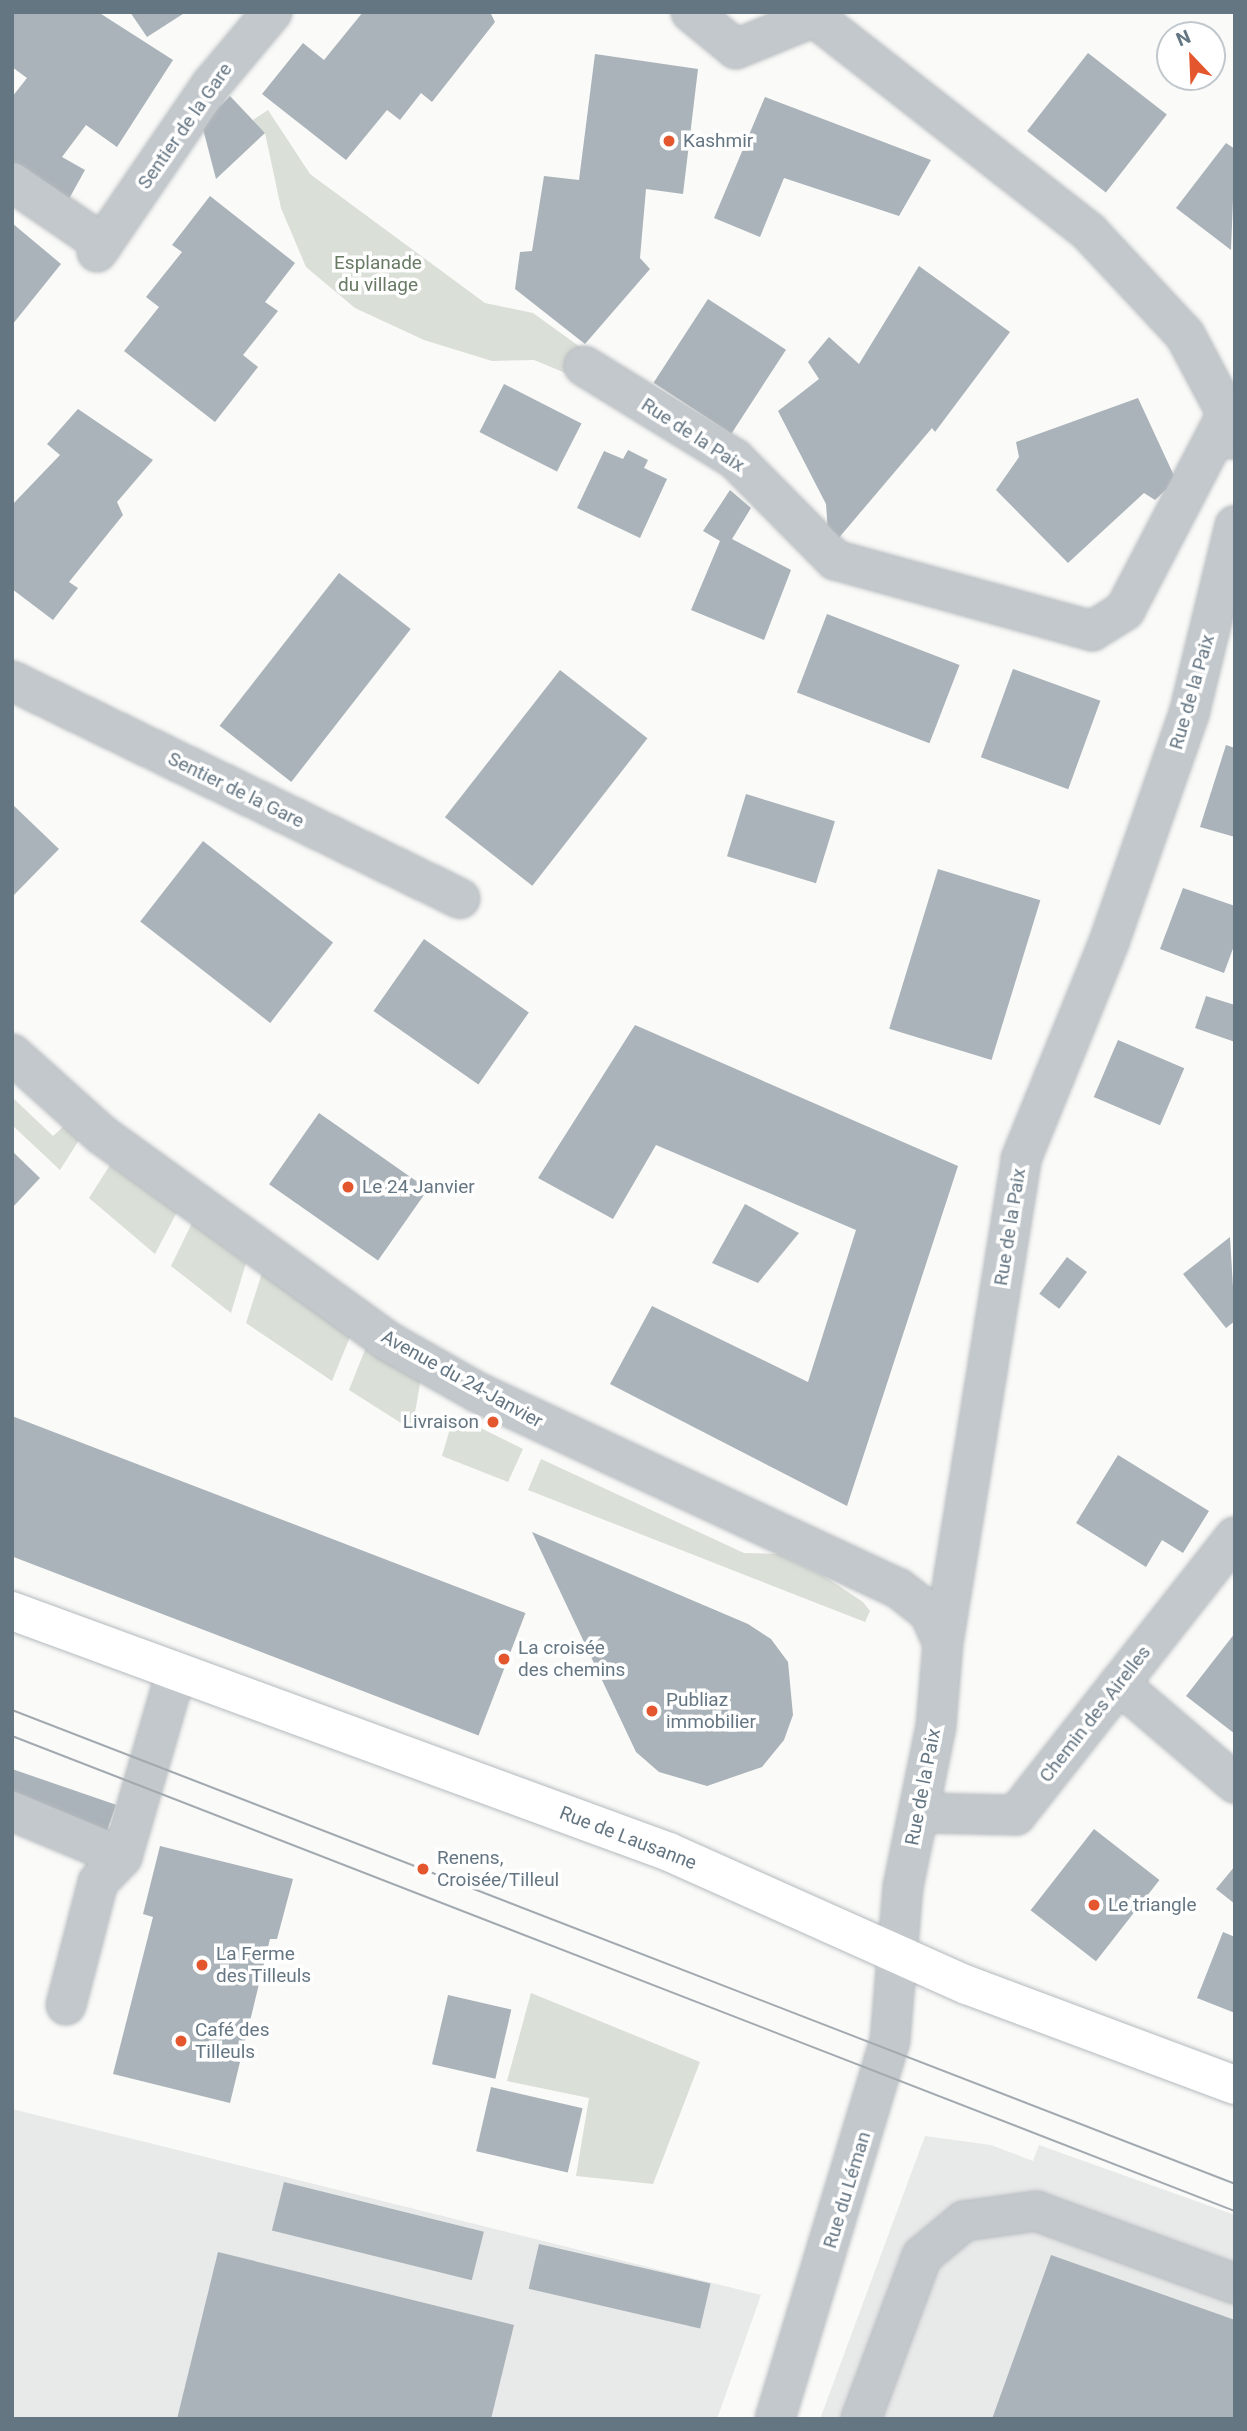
<!DOCTYPE html>
<html>
<head>
<meta charset="utf-8">
<style>
  body { margin:0 }
  #map { position:relative; width:1247px; height:2431px; overflow:hidden; background:#fafaf8; font-family:Roboto,sans-serif }
  div>[style] { position:absolute }
  [style*='--x'] { left:calc(var(--x)*1px); top:calc(var(--y)*1px); width:calc(var(--w)*1px); rotate:calc(var(--a)*1deg) }
  .built>* { inset:0; background:#e8e9e9 }
  .green>* { inset:0; background:#dadfd7 }
  .building>* { inset:0; background:#aab3b9; transform-origin:0 0 }
  .roads { filter:drop-shadow(0 0 2px #b5babe) drop-shadow(0 0 2px #b5babe) }
  .minor>* { height:38px; margin:-19px; padding:0 19px; transform-origin:19px; border-radius:19px; background:#c3c8cc }
  .major>* { height:38px; margin:-19px; padding:0 19px; transform-origin:19px; border-radius:19px; background:#fff }
  .tram>* { height:2px; margin:-1px; padding:0 1px; transform-origin:1px; border-radius:1px; background:#a2aab0 }
  .dots>* { width:19px; height:19px; translate:-50% -50%; box-sizing:border-box; border:4px solid #fff; border-radius:50% }
  span { translate:-50% -50%; white-space:nowrap; text-align:center; line-height:1.15; -webkit-text-stroke:7px #fff; paint-order:stroke }
  .street-label { font-size:19px; color:#657683 }
  .poi-label { font-size:19px; color:#657683 }
  .left { translate:0 -50%; text-align:left }
  .right { translate:-100% -50%; text-align:right }
  .park-label { font-size:19px; color:#687a64 }
  .frame { position:absolute; inset:0; border:14px solid #657683; pointer-events:none }
  .north { position:absolute; left:1156px; top:21px; width:70px; height:70px; box-sizing:border-box; background:#fff; border:2px solid #c1c8cd; border-radius:50%; rotate:337deg; font-size:19px; font-weight:700; line-height:28px; text-align:center; color:#657683 }
  .north::after { content:''; display:block; margin:auto; width:24px; height:32px; background:#e4572e; clip-path:polygon(50% 0,100% 100%,50% 72%,0 100%) }
</style>
</head>
<body>
<div id="map">
  <div class="built">
    <div style="clip-path:polygon(12px 2109px,761px 2295px,717px 2419px,12px 2419px)"></div>
    <div style="clip-path:polygon(925px 2136px,991px 2145px,1033px 2161px,1039px 2145px,1235px 2215px,1235px 2419px,820px 2419px)"></div>
  </div>
  <div class="green">
    <div style="clip-path:polygon(268px 110px,310px 174px,485px 303px,533px 313px,587px 352px,575px 377px,534px 360px,492px 361px,424px 340px,355px 308px,306px 267px,281px 208px,265px 133px,253px 120px)"></div>
    <div style="clip-path:polygon(12px 1097px,53px 1136px,64px 1126px,79px 1140px,60px 1170px,12px 1125px)"></div>
    <div style="clip-path:polygon(110px 1165px,177px 1212px,155px 1254px,89px 1198px)"></div>
    <div style="clip-path:polygon(192px 1223px,246px 1263px,231px 1313px,171px 1266px)"></div>
    <div style="clip-path:polygon(262px 1273px,352px 1332px,332px 1381px,246px 1323px)"></div>
    <div style="clip-path:polygon(368px 1342px,422px 1372px,412px 1430px,349px 1390px)"></div>
    <div style="clip-path:polygon(454px 1415px,523px 1449px,508px 1482px,442px 1456px)"></div>
    <div style="clip-path:polygon(541px 1459px,744px 1553px,778px 1554px,824px 1576px,863px 1602px,870px 1611px,865px 1622px,528px 1490px)"></div>
    <div style="clip-path:polygon(531px 1993px,700px 2062px,653px 2184px,576px 2176px,589px 2098px,507px 2081px)"></div>
  </div>
  <div class="building">
    <div style="clip-path:polygon(12px 12px,98px 12px,173px 60px,117px 147px,86px 125px,62px 157px,85px 170px,65px 206px,12px 167px,12px 97px,27px 78px,12px 67px)"></div>
    <div style="clip-path:polygon(130px 12px,186px 12px,147px 37px)"></div>
    <div style="clip-path:polygon(363px 12px,490px 12px,495px 22px,432px 102px,421px 93px,400px 120px,387px 110px,346px 160px,262px 94px,303px 43px,324px 60px)"></div>
    <div style="left:1088px;top:53px;width:100px;height:99px;rotate:38deg"></div>
    <div style="clip-path:polygon(595px 54px,698px 69px,683px 194px,646px 189px,640px 258px,650px 269px,585px 344px,515px 289px,520px 252px,532px 251px,544px 176px,579px 180px)"></div>
    <div style="clip-path:polygon(230px 96px,265px 133px,216px 179px,202px 125px)"></div>
    <div style="clip-path:polygon(765px 97px,931px 160px,899px 216px,784px 178px,760px 237px,714px 218px)"></div>
    <div style="clip-path:polygon(1226px 143px,1235px 149px,1231px 250px,1176px 208px)"></div>
    <div style="clip-path:polygon(210px 196px,295px 263px,265px 302px,278px 311px,243px 355px,258px 367px,215px 422px,124px 351px,159px 307px,146px 297px,182px 252px,172px 245px)"></div>
    <div style="clip-path:polygon(12px 223px,61px 264px,12px 325px)"></div>
    <div style="clip-path:polygon(919px 266px,1010px 332px,935px 432px,932px 428px,837px 540px,828px 532px,826px 504px,778px 411px,819px 379px,808px 362px,829px 337px,859px 364px)"></div>
    <div style="left:708px;top:299px;width:93px;height:100px;rotate:33deg"></div>
    <div style="left:504px;top:384px;width:87px;height:54px;rotate:27deg"></div>
    <div style="clip-path:polygon(1138px 398px,1176px 480px,1155px 500px,1144px 493px,1068px 563px,996px 490px,1019px 457px,1016px 442px)"></div>
    <div style="clip-path:polygon(78px 409px,153px 460px,117px 502px,123px 515px,69px 582px,78px 588px,53px 620px,12px 589px,12px 505px,60px 455px,47px 444px)"></div>
    <div style="clip-path:polygon(628px 450px,648px 460px,644px 468px,667px 479px,640px 538px,577px 508px,604px 451px,623px 459px)"></div>
    <div style="clip-path:polygon(730px 490px,751px 508px,732px 539px,791px 570px,764px 640px,691px 610px,720px 541px,703px 531px)"></div>
    <div style="left:339px;top:573px;width:91px;height:194px;rotate:38deg"></div>
    <div style="left:827px;top:614px;width:142px;height:84px;rotate:21deg"></div>
    <div style="left:1013px;top:669px;width:93px;height:94px;rotate:20deg"></div>
    <div style="left:560px;top:670px;width:111px;height:187px;rotate:38deg"></div>
    <div style="clip-path:polygon(1226px 745px,1235px 748px,1235px 837px,1200px 827px)"></div>
    <div style="left:746px;top:794px;width:93px;height:65px;rotate:17deg"></div>
    <div style="clip-path:polygon(12px 804px,59px 849px,12px 897px)"></div>
    <div style="left:203px;top:841px;width:165px;height:102px;rotate:38deg"></div>
    <div style="left:938px;top:869px;width:107px;height:167px;rotate:17deg"></div>
    <div style="clip-path:polygon(1183px 888px,1235px 906px,1235px 943px,1224px 973px,1160px 949px)"></div>
    <div style="left:424px;top:939px;width:128px;height:88px;rotate:35deg"></div>
    <div style="clip-path:polygon(1206px 996px,1235px 1005px,1235px 1042px,1195px 1028px)"></div>
    <div style="clip-path:polygon(635px 1025px,958px 1166px,847px 1506px,610px 1384px,652px 1306px,808px 1382px,856px 1230px,656px 1145px,613px 1219px,538px 1178px)"></div>
    <div style="left:1118px;top:1040px;width:72px;height:62px;rotate:23deg"></div>
    <div style="left:319px;top:1113px;width:133px;height:87px;rotate:35deg"></div>
    <div style="clip-path:polygon(12px 1151px,40px 1178px,12px 1208px)"></div>
    <div style="clip-path:polygon(745px 1204px,799px 1233px,758px 1283px,712px 1263px)"></div>
    <div style="clip-path:polygon(1230px 1237px,1235px 1321px,1226px 1328px,1183px 1274px)"></div>
    <div style="left:1067px;top:1257px;width:25px;height:46px;rotate:37deg"></div>
    <div style="left:12px;top:1416px;width:550px;height:131px;rotate:21deg"></div>
    <div style="clip-path:polygon(1118px 1455px,1209px 1511px,1183px 1553px,1162px 1540px,1146px 1567px,1076px 1523px)"></div>
    <div style="clip-path:polygon(532px 1532px,748px 1624px,771px 1639px,788px 1662px,793px 1715px,784px 1740px,762px 1767px,707px 1786px,659px 1772px,636px 1752px)"></div>
    <div style="clip-path:polygon(1235px 1633px,1235px 1734px,1186px 1696px)"></div>
    <div style="left:12px;top:1769px;width:110px;height:32px;rotate:19deg"></div>
    <div style="left:1094px;top:1829px;width:83px;height:103px;rotate:38deg"></div>
    <div style="clip-path:polygon(160px 1846px,293px 1879px,277px 1939px,270px 1939px,230px 2103px,113px 2074px,153px 1917px,143px 1914px)"></div>
    <div style="clip-path:polygon(1235px 1866px,1235px 1904px,1216px 1889px)"></div>
    <div style="clip-path:polygon(1223px 1932px,1235px 1937px,1235px 2013px,1197px 1998px)"></div>
    <div style="left:448px;top:1995px;width:65px;height:71px;rotate:13deg"></div>
    <div style="left:491px;top:2087px;width:94px;height:66px;rotate:13deg"></div>
    <div style="left:284px;top:2182px;width:206px;height:50px;rotate:14deg"></div>
    <div style="left:539px;top:2244px;width:176px;height:46px;rotate:13deg"></div>
    <div style="clip-path:polygon(218px 2252px,514px 2325px,491px 2419px,177px 2419px)"></div>
    <div style="clip-path:polygon(1051px 2255px,1235px 2320px,1235px 2419px,992px 2419px)"></div>
  </div>
  <div class="roads">
    <div class="minor">
      <div style="--x:691;--y:12;--w:58;--a:39.4"></div>
      <div style="--x:736;--y:49;--w:84;--a:-22.3"></div>
      <div style="--x:814;--y:17;--w:8;--a:-140"></div>
      <div style="--x:814;--y:17;--w:349;--a:38"></div>
      <div style="--x:1089;--y:232;--w:141;--a:47"></div>
      <div style="--x:1185;--y:335;--w:89;--a:62"></div>
      <div style="--x:1227;--y:414;--w:26;--a:77"></div>
      <div style="--x:12;--y:182;--w:110;--a:34.3"></div>
      <div style="--x:97;--y:252;--w:202;--a:-55.7"></div>
      <div style="--x:211;--y:85;--w:95;--a:-50.1"></div>
      <div style="--x:584;--y:366;--w:177;--a:31.6"></div>
      <div style="--x:735;--y:459;--w:142;--a:45.3"></div>
      <div style="--x:835;--y:560;--w:267;--a:15.4"></div>
      <div style="--x:1092;--y:631;--w:39;--a:-32"></div>
      <div style="--x:1125;--y:610;--w:221;--a:-62.5"></div>
      <div style="--x:12;--y:681;--w:498;--a:25.9"></div>
      <div style="--x:12;--y:1054;--w:121;--a:42"></div>
      <div style="--x:102;--y:1135;--w:354;--a:35.8"></div>
      <div style="--x:389;--y:1342;--w:101;--a:29.6"></div>
      <div style="--x:477;--y:1392;--w:464;--a:25"></div>
      <div style="--x:898;--y:1588;--w:39;--a:38"></div>
      <div style="--x:929;--y:1612;--w:34;--a:66"></div>
      <div style="--x:1119;--y:1684;--w:153;--a:40.5"></div>
      <div style="--x:12;--y:1811;--w:119;--a:22.7"></div>
      <div style="--x:919;--y:1813;--w:97;--a:1.2"></div>
      <div style="--x:1016;--y:1815;--w:354;--a:-51.8"></div>
      <div style="--x:66;--y:2005;--w:127;--a:-75.4"></div>
      <div style="--x:98;--y:1882;--w:35;--a:-46"></div>
      <div style="--x:122;--y:1857;--w:193;--a:-73.7"></div>
      <div style="--x:775;--y:2419;--w:395;--a:-73.1"></div>
      <div style="--x:890;--y:2041;--w:155;--a:-85.2"></div>
      <div style="--x:903;--y:1887;--w:164;--a:-78.4"></div>
      <div style="--x:936;--y:1726;--w:83;--a:-85.2"></div>
      <div style="--x:943;--y:1643;--w:490;--a:-80.8"></div>
      <div style="--x:1021;--y:1159;--w:234;--a:-67.9"></div>
      <div style="--x:1109;--y:942;--w:242;--a:-70.7"></div>
      <div style="--x:1189;--y:714;--w:194;--a:-76.3"></div>
      <div style="--x:861;--y:2419;--w:174;--a:-69.5"></div>
      <div style="--x:922;--y:2256;--w:55;--a:-39.8"></div>
      <div style="--x:964;--y:2221;--w:73;--a:-7.9"></div>
      <div style="--x:1036;--y:2211;--w:212;--a:20.1"></div>
    </div>
    <div class="major">
      <div style="--x:12;--y:1611;--w:700;--a:20.14"></div>
      <div style="--x:669;--y:1852;--w:326;--a:24.1"></div>
      <div style="--x:967;--y:1985;--w:286;--a:20.5"></div>
    </div>
  </div>
  <div class="tram">
    <div style="--x:12;--y:1710;--w:1312;--a:21.18"></div>
    <div style="--x:12;--y:1736;--w:1312;--a:21.23"></div>
  </div>
  <div class="dots">
    <div style="left:669px;top:141px;background:#e4572e"></div>
    <div style="left:348px;top:1187px;background:#e4572e"></div>
    <div style="left:493px;top:1422px;background:#e4572e"></div>
    <div style="left:504px;top:1659px;background:#e4572e"></div>
    <div style="left:652px;top:1711px;background:#e4572e"></div>
    <div style="left:423px;top:1869px;background:#e4572e"></div>
    <div style="left:1094px;top:1905px;background:#e4572e"></div>
    <div style="left:202px;top:1965px;background:#e4572e"></div>
    <div style="left:181px;top:2041px;background:#e4572e"></div>
  </div>
  <div class="street-label">
    <span style="left:185px;top:126px;rotate:-55deg">Sentier de la Gare</span>
    <span style="left:693px;top:435px;rotate:33deg">Rue de la Paix</span>
    <span style="left:1192px;top:692px;rotate:-74deg">Rue de la Paix</span>
    <span style="left:236px;top:790px;rotate:26deg">Sentier de la Gare</span>
    <span style="left:1010px;top:1227px;rotate:-81deg">Rue de la Paix</span>
    <span style="left:462px;top:1379px;rotate:29deg">Avenue du 24-Janvier</span>
    <span style="left:1095px;top:1714px;rotate:-52deg">Chemin des Airelles</span>
    <span style="left:923px;top:1787px;rotate:-79deg">Rue de la Paix</span>
    <span style="left:628px;top:1838px;rotate:21deg">Rue de Lausanne</span>
    <span style="left:847px;top:2190px;rotate:-73deg">Rue du Léman</span>
  </div>
  <div class="poi-label">
    <span class="left" style="left:683px;top:141px">Kashmir</span>
    <span class="left" style="left:362px;top:1187px">Le 24 Janvier</span>
    <span class="right" style="left:479px;top:1422px">Livraison</span>
    <span class="left" style="left:518px;top:1659px">La croisée<br>des chemins</span>
    <span class="left" style="left:666px;top:1711px">Publiaz<br>immobilier</span>
    <span class="left" style="left:437px;top:1869px">Renens,<br>Croisée/Tilleul</span>
    <span class="left" style="left:1108px;top:1905px">Le triangle</span>
    <span class="left" style="left:216px;top:1965px">La Ferme<br>des Tilleuls</span>
    <span class="left" style="left:195px;top:2041px">Café des<br>Tilleuls</span>
  </div>
  <div class="park-label">
    <span style="left:378px;top:274px">Esplanade<br>du village</span>
  </div>
  <div class="frame"></div>
  <div class="north">N</div>
</div>
</body>
</html>
